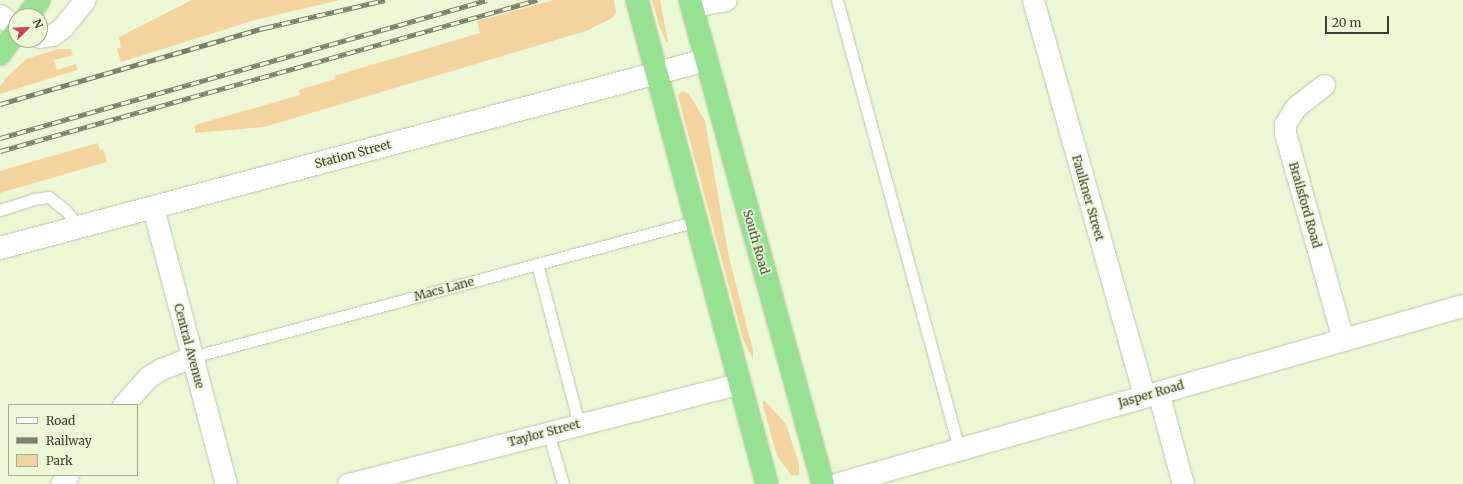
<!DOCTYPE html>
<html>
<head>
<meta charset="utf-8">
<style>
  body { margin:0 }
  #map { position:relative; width:1463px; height:484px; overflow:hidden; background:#ecf7d6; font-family:Merriweather,serif }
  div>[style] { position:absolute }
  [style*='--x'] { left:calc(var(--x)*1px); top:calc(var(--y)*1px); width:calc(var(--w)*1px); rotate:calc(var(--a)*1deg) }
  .green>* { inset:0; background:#f4d49e }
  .roads { filter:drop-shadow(0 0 1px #bbc6a6) drop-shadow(0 0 1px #bbc6a6) }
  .service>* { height:11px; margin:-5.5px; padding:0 5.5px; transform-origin:5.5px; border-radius:5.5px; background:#fff }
  .minor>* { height:21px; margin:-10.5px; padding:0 10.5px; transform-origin:10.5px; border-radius:10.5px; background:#fff }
  .secondary>* { height:22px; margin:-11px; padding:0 11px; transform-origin:11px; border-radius:11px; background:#fff }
  .trunk>* { height:22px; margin:-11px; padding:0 11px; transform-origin:11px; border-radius:11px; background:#96e292 }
  .rail>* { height:4.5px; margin-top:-2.25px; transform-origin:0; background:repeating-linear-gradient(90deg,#ecf7d6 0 9px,#79806c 0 18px); box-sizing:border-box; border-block:1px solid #79806c }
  span { translate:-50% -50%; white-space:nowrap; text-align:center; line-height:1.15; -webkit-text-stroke:3.5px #ecf7d6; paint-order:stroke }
  .street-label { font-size:12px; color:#393e31 }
  .legend { position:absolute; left:8px; top:404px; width:130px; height:72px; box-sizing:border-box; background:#ecf7d6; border:1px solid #a4ad94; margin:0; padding:5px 7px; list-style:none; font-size:12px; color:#393e31 }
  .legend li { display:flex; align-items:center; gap:8px; height:20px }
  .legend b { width:20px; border:1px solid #a4ad94 }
  .north { position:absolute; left:8px; top:8px; width:40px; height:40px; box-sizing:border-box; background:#ecf7d6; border:1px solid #a4ad94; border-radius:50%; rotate:66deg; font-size:11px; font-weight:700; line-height:16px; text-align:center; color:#393e31 }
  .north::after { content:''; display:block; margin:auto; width:14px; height:18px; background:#d14155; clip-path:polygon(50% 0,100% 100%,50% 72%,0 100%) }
  .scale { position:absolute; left:1325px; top:16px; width:64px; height:18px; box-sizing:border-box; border:2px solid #393e31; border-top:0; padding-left:5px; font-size:12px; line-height:14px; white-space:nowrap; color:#393e31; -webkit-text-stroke:3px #ecf7d6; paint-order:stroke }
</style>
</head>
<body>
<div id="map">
  <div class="green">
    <div style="clip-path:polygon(192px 0,340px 0,255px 20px,121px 62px,117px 49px,121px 47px,119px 37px)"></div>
    <div style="clip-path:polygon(554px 0,614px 0,616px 12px,612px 18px,586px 31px,264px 127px,195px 133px,195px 125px,300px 95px,299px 90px,335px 79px,334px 76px,480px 33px,477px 21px)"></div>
    <div style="clip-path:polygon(652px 0,660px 0,668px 42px,666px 42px,659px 25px)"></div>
    <div style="clip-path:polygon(58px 49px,71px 49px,73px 55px,54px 60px,57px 70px,76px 64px,77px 70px,0 94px,0 86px,6px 78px,26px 59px)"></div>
    <div style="clip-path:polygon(682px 91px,689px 94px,705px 121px,729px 258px,753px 350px,753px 360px,743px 339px,678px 96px)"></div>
    <div style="clip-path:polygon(97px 143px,100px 150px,103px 149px,107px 162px,0 193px,0 171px)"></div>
    <div style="clip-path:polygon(765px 401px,786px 424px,799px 464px,799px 475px,792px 476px,777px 456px,762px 402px)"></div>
  </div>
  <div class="roads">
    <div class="service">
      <div style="--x:837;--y:0;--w:466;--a:74.8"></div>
      <div style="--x:0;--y:210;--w:35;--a:-18"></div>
      <div style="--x:33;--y:199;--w:16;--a:-7"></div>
      <div style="--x:49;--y:197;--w:22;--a:39"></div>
      <div style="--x:66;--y:211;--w:21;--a:49"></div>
      <div style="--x:537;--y:264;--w:165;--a:75.3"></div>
      <div style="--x:192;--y:357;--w:523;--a:-15.07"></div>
      <div style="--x:548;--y:432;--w:54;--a:73.9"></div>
    </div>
    <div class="minor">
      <div style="--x:1033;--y:0;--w:411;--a:74.3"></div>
      <div style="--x:692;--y:6;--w:34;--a:-10"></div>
      <div style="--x:0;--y:15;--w:20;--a:37"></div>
      <div style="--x:40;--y:37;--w:12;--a:-9"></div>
      <div style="--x:52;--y:35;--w:12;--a:-35"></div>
      <div style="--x:62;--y:28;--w:36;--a:-51"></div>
      <div style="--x:1324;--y:85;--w:37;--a:142"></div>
      <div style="--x:1295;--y:108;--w:19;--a:122"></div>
      <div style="--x:1285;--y:124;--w:9;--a:90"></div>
      <div style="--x:1285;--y:133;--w:215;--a:74.3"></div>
      <div style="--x:153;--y:208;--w:285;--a:75.2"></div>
      <div style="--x:1158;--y:392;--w:95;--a:74.8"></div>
      <div style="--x:123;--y:405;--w:38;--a:-48"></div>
      <div style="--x:148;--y:377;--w:15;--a:-32"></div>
      <div style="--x:161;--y:369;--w:33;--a:-21"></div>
      <div style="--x:61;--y:484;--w:11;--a:-52"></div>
      <div style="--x:348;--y:484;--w:405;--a:-14.4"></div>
    </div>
    <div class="secondary">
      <div style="--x:0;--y:248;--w:731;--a:-14.91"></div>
      <div style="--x:839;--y:484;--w:649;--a:-15.92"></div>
    </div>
    <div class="trunk">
      <div style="--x:637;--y:0;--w:501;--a:74.97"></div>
      <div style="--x:690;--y:0;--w:502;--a:74.63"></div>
      <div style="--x:28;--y:16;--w:19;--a:-55"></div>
      <div style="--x:0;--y:54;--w:27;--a:-54"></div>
    </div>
  </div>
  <div class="rail">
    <div style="--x:0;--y:104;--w:275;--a:-16.1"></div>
    <div style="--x:264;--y:28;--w:124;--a:-13"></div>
    <div style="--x:0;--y:138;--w:506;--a:-15.82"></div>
    <div style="--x:0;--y:151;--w:558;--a:-15.71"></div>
  </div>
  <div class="street-label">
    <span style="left:353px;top:154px;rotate:-15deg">Station Street</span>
    <span style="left:1088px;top:198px;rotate:74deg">Faulkner Street</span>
    <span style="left:1305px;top:205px;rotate:74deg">Brailsford Road</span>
    <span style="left:756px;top:242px;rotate:74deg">South Road</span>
    <span style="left:444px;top:289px;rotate:-15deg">Macs Lane</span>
    <span style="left:189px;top:346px;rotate:75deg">Central Avenue</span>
    <span style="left:1151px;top:394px;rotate:-16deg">Jasper Road</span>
    <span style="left:544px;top:433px;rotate:-15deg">Taylor Street</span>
  </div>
  <ul class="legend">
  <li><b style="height:5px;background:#fff"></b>Road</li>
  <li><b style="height:5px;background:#79806c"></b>Railway</li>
  <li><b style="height:11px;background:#f4d49e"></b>Park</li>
  </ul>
  <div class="north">N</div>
  <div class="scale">20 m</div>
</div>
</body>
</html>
